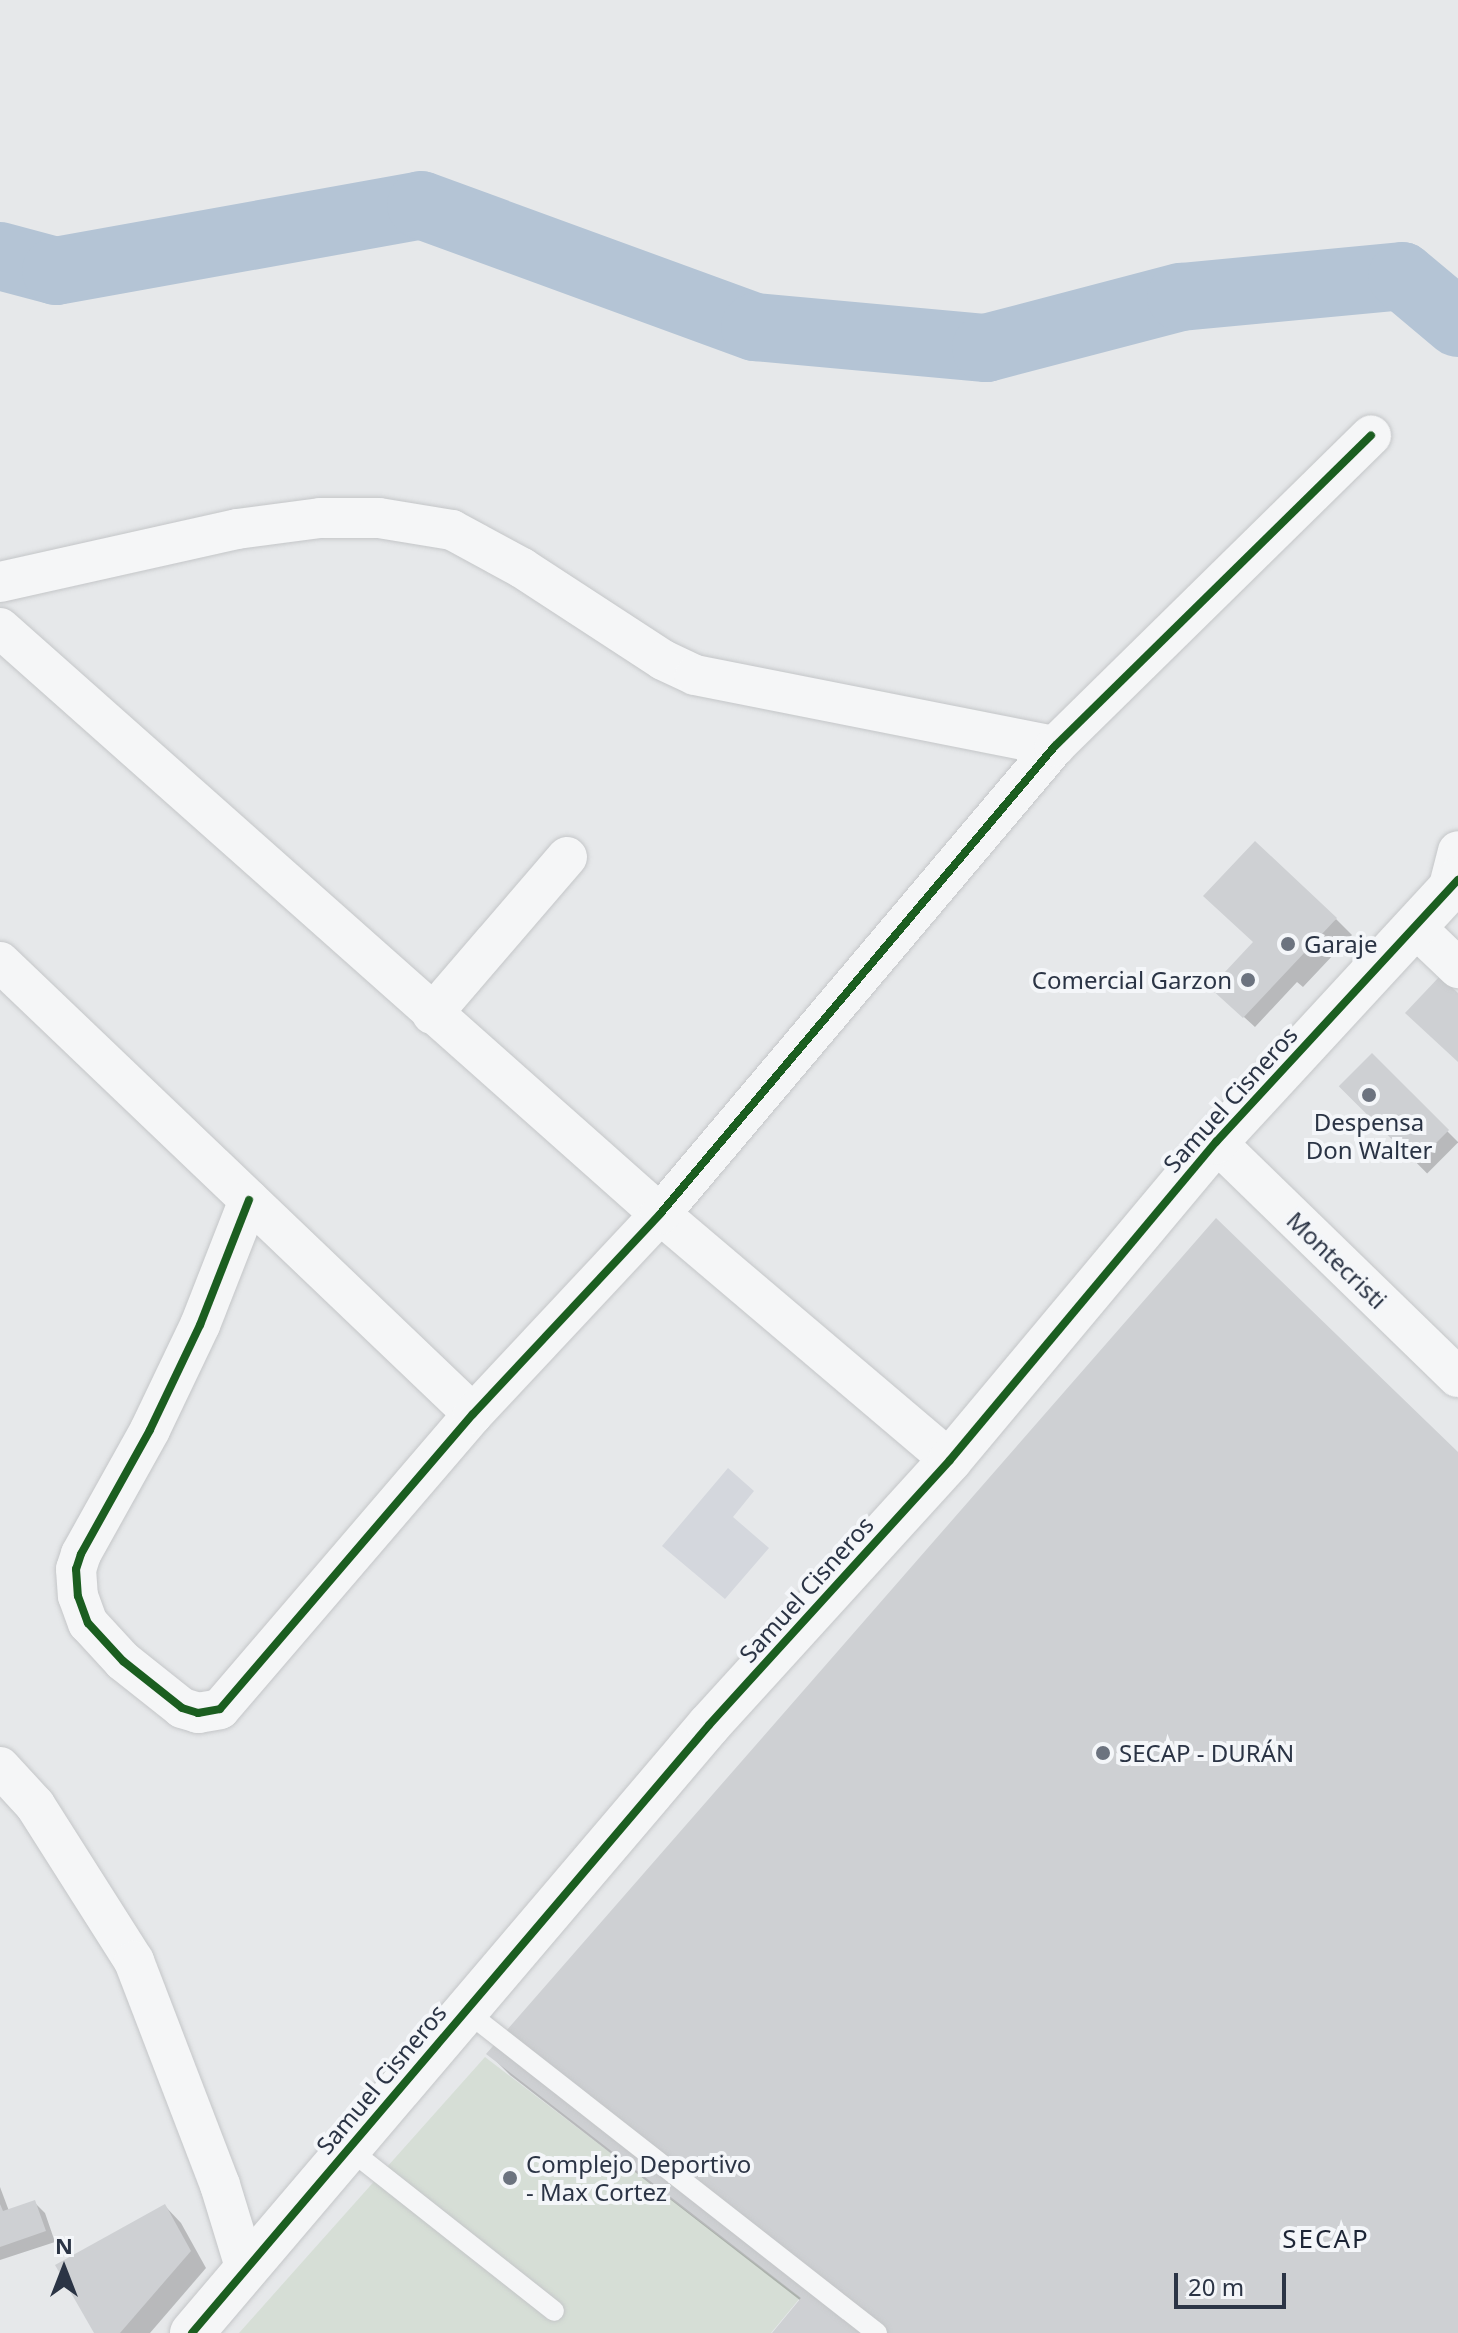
<!DOCTYPE html>
<html>
<head>
<meta charset="utf-8">
<style>
  body { margin:0 }
  #map { position:relative; width:1458px; height:2333px; overflow:hidden; background:#e6e8ea; font-family:"Noto Sans",sans-serif }
  div>[style] { position:absolute }
  [style*='--x'] { left:calc(var(--x)*1px); top:calc(var(--y)*1px); width:calc(var(--w)*1px); rotate:calc(var(--a)*1deg) }
  .built>* { inset:0; background:#d4d7dd }
  .green>* { inset:0; background:#d6ded6 }
  .shadow>* { inset:0; background:#0003; transform-origin:0 0 }
  .river>* { height:68px; margin:-34px; padding:0 34px; transform-origin:34px; border-radius:34px; background:#b4c4d5 }
  .building>* { inset:0; background:#ced0d3; transform-origin:0 0 }
  .roads { filter:drop-shadow(0 0 2px #c4c6c8) drop-shadow(0 0 2px #c4c6c8) }
  .service>* { height:20px; margin:-10px; padding:0 10px; transform-origin:10px; border-radius:10px; background:#f5f6f7 }
  .minor>* { height:40px; margin:-20px; padding:0 20px; transform-origin:20px; border-radius:20px; background:#f5f6f7 }
  .tertiary>* { height:44px; margin:-22px; padding:0 22px; transform-origin:22px; border-radius:22px; background:#f5f6f7 }
  .cycleway>* { height:8px; margin:-4px; padding:0 4px; transform-origin:4px; border-radius:4px; background:#1b5e20 }
  .dots>* { width:22px; height:22px; translate:-50% -50%; box-sizing:border-box; border:4px solid #f4f6f9; border-radius:50% }
  span { translate:-50% -50%; white-space:nowrap; text-align:center; line-height:1.15; -webkit-text-stroke:8px #f4f6f9; paint-order:stroke }
  .poi-label { font-size:24px; color:#2b3445 }
  .left { translate:0 -50%; text-align:left }
  .right { translate:-100% -50%; text-align:right }
  .street-label { font-size:24px; color:#2b3445 }
  .neighbourhood-label { font-size:26px; color:#1d2536; letter-spacing:2px }
  .north { position:absolute; left:24px; top:2229px; width:80px; height:80px; -webkit-text-stroke:6px #f4f6f9; paint-order:stroke; rotate:0deg; font-size:22px; font-weight:700; line-height:32px; text-align:center; color:#2b3445 }
  .north::after { content:''; display:block; margin:auto; width:28px; height:36px; background:#2b3445; clip-path:polygon(50% 0,100% 100%,50% 72%,0 100%) }
  .scale { position:absolute; left:1174px; top:2273px; width:112px; height:36px; box-sizing:border-box; border:4px solid #2b3445; border-top:0; padding-left:10px; font-size:24px; line-height:28px; white-space:nowrap; color:#2b3445; -webkit-text-stroke:6px #f4f6f9; paint-order:stroke }
</style>
</head>
<body>
<div id="map">
  <div class="built">
    <div style="clip-path:polygon(728px 1468px,754px 1491px,733px 1517px,769px 1548px,725px 1599px,662px 1546px)"></div>
  </div>
  <div class="green">
    <div style="clip-path:polygon(485px 2057px,800px 2298px,771px 2333px,239px 2333px)"></div>
  </div>
  <div class="shadow">
    <div style="clip-path:polygon(1336px 919px,1352px 935px,1303px 987px,1297px 982px,1255px 1027px,1223px 998px)"></div>
    <div style="left:1372px;top:1056px;width:122px;height:44px;rotate:45deg"></div>
    <div style="clip-path:polygon(1458px 1455px,1458px 2333px,775px 2333px,801px 2301px,510px 2075px,489px 2054px)"></div>
    <div style="clip-path:polygon(0 2187px,9px 2211px,34px 2202px,45px 2213px,55px 2242px,0 2260px)"></div>
    <div style="clip-path:polygon(165px 2206px,181px 2223px,206px 2268px,150px 2333px,96px 2333px)"></div>
  </div>
  <div class="river">
    <div style="--x:0;--y:256;--w:58;--a:15"></div>
    <div style="--x:56;--y:271;--w:371;--a:-10.2"></div>
    <div style="--x:421;--y:205;--w:356;--a:20.1"></div>
    <div style="--x:755;--y:327;--w:232;--a:5.2"></div>
    <div style="--x:986;--y:348;--w:202;--a:-14.7"></div>
    <div style="--x:1181;--y:297;--w:222;--a:-5.4"></div>
    <div style="--x:1402;--y:276;--w:73;--a:40"></div>
  </div>
  <div class="building">
    <div style="clip-path:polygon(1255px 841px,1337px 918px,1243px 1018px,1210px 988px,1253px 942px,1203px 896px)"></div>
    <div style="clip-path:polygon(1440px 976px,1458px 993px,1458px 1062px,1405px 1013px)"></div>
    <div style="left:1372px;top:1053px;width:109px;height:47px;rotate:45deg"></div>
    <div style="clip-path:polygon(1216px 1218px,1458px 1452px,1458px 2333px,772px 2333px,801px 2298px,486px 2054px)"></div>
    <div style="clip-path:polygon(35px 2200px,46px 2231px,0 2247px,0 2204px,3px 2211px)"></div>
    <div style="clip-path:polygon(165px 2204px,191px 2251px,120px 2333px,94px 2333px,55px 2265px)"></div>
  </div>
  <div class="roads">
    <div class="service">
      <div style="--x:466;--y:2011;--w:522;--a:38.08"></div>
      <div style="--x:349;--y:2149;--w:261;--a:38.3"></div>
    </div>
    <div class="minor">
      <div style="--x:0;--y:582;--w:243;--a:-12.6"></div>
      <div style="--x:237;--y:529;--w:84;--a:-7.5"></div>
      <div style="--x:320;--y:518;--w:59;--a:0"></div>
      <div style="--x:379;--y:518;--w:74;--a:9.3"></div>
      <div style="--x:452;--y:530;--w:80;--a:28.5"></div>
      <div style="--x:522;--y:568;--w:168;--a:33.1"></div>
      <div style="--x:663;--y:660;--w:35;--a:25"></div>
      <div style="--x:695;--y:675;--w:367;--a:11.2"></div>
      <div style="--x:0;--y:628;--w:883;--a:41.6"></div>
      <div style="--x:660;--y:1214;--w:380;--a:40.3"></div>
      <div style="--x:1448;--y:890;--w:40;--a:-75.6"></div>
      <div style="--x:1414;--y:926;--w:61;--a:43.7"></div>
      <div style="--x:0;--y:962;--w:654;--a:43.7"></div>
      <div style="--x:432;--y:1014;--w:207;--a:-49.3"></div>
      <div style="--x:1216;--y:1142;--w:337;--a:44.2"></div>
      <div style="--x:249;--y:1200;--w:134;--a:111.4"></div>
      <div style="--x:200;--y:1325;--w:116;--a:115.5"></div>
      <div style="--x:150;--y:1430;--w:142;--a:119.1"></div>
      <div style="--x:81;--y:1554;--w:16;--a:108"></div>
      <div style="--x:76;--y:1569;--w:27;--a:86"></div>
      <div style="--x:78;--y:1596;--w:29;--a:70"></div>
      <div style="--x:88;--y:1623;--w:52;--a:47.4"></div>
      <div style="--x:123;--y:1661;--w:75;--a:38.5"></div>
      <div style="--x:182;--y:1708;--w:17;--a:17"></div>
      <div style="--x:198;--y:1713;--w:22;--a:-10"></div>
      <div style="--x:220;--y:1709;--w:389;--a:-49.4"></div>
      <div style="--x:473;--y:1414;--w:274;--a:-46.9"></div>
      <div style="--x:660;--y:1214;--w:612;--a:-49.84"></div>
      <div style="--x:1055;--y:746;--w:443;--a:-44.5"></div>
      <div style="--x:0;--y:1767;--w:52;--a:47.4"></div>
      <div style="--x:35;--y:1805;--w:185;--a:57.6"></div>
      <div style="--x:134;--y:1961;--w:240;--a:69"></div>
      <div style="--x:220;--y:2185;--w:89;--a:73"></div>
    </div>
    <div class="tertiary">
      <div style="--x:192;--y:2333;--w:798;--a:-49.62"></div>
      <div style="--x:709;--y:1725;--w:358;--a:-47.7"></div>
      <div style="--x:950;--y:1460;--w:415;--a:-50.1"></div>
      <div style="--x:1216;--y:1142;--w:357;--a:-47.3"></div>
    </div>
  </div>
  <div class="cycleway">
    <div style="--x:249;--y:1200;--w:134;--a:111.4"></div>
    <div style="--x:200;--y:1325;--w:116;--a:115.5"></div>
    <div style="--x:150;--y:1430;--w:142;--a:119.1"></div>
    <div style="--x:81;--y:1554;--w:16;--a:108"></div>
    <div style="--x:76;--y:1569;--w:27;--a:86"></div>
    <div style="--x:78;--y:1596;--w:29;--a:70"></div>
    <div style="--x:88;--y:1623;--w:52;--a:47.4"></div>
    <div style="--x:123;--y:1661;--w:75;--a:38.5"></div>
    <div style="--x:182;--y:1708;--w:17;--a:17"></div>
    <div style="--x:198;--y:1713;--w:22;--a:-10"></div>
    <div style="--x:220;--y:1709;--w:389;--a:-49.4"></div>
    <div style="--x:473;--y:1414;--w:274;--a:-46.9"></div>
    <div style="--x:660;--y:1214;--w:612;--a:-49.84"></div>
    <div style="--x:1055;--y:746;--w:443;--a:-44.5"></div>
    <div style="--x:192;--y:2333;--w:798;--a:-49.62"></div>
    <div style="--x:709;--y:1725;--w:358;--a:-47.7"></div>
    <div style="--x:950;--y:1460;--w:415;--a:-50.1"></div>
    <div style="--x:1216;--y:1142;--w:357;--a:-47.3"></div>
  </div>
  <div class="dots">
    <div style="left:1288px;top:944px;background:#6c737f"></div>
    <div style="left:1248px;top:980px;background:#6c737f"></div>
    <div style="left:1369px;top:1095px;background:#6c737f"></div>
    <div style="left:1103px;top:1753px;background:#6c737f"></div>
    <div style="left:510px;top:2178px;background:#6c737f"></div>
  </div>
  <div class="poi-label">
    <span class="left" style="left:1304px;top:944px">Garaje</span>
    <span class="right" style="left:1232px;top:980px">Comercial Garzon</span>
    <span style="left:1369px;top:1136px">Despensa<br>Don Walter</span>
    <span class="left" style="left:1119px;top:1753px">SECAP - DURÁN</span>
    <span class="left" style="left:526px;top:2178px">Complejo Deportivo<br>- Max Cortez</span>
  </div>
  <div class="street-label">
    <span style="left:1230px;top:1099px;rotate:-48deg">Samuel Cisneros</span>
    <span style="left:1337px;top:1260px;rotate:44deg">Montecristi</span>
    <span style="left:806px;top:1589px;rotate:-48deg">Samuel Cisneros</span>
    <span style="left:381px;top:2079px;rotate:-50deg">Samuel Cisneros</span>
  </div>
  <div class="neighbourhood-label">
    <span style="left:1326px;top:2239px">SECAP</span>
  </div>
  <div class="north">N</div>
  <div class="scale">20 m</div>
</div>
</body>
</html>
